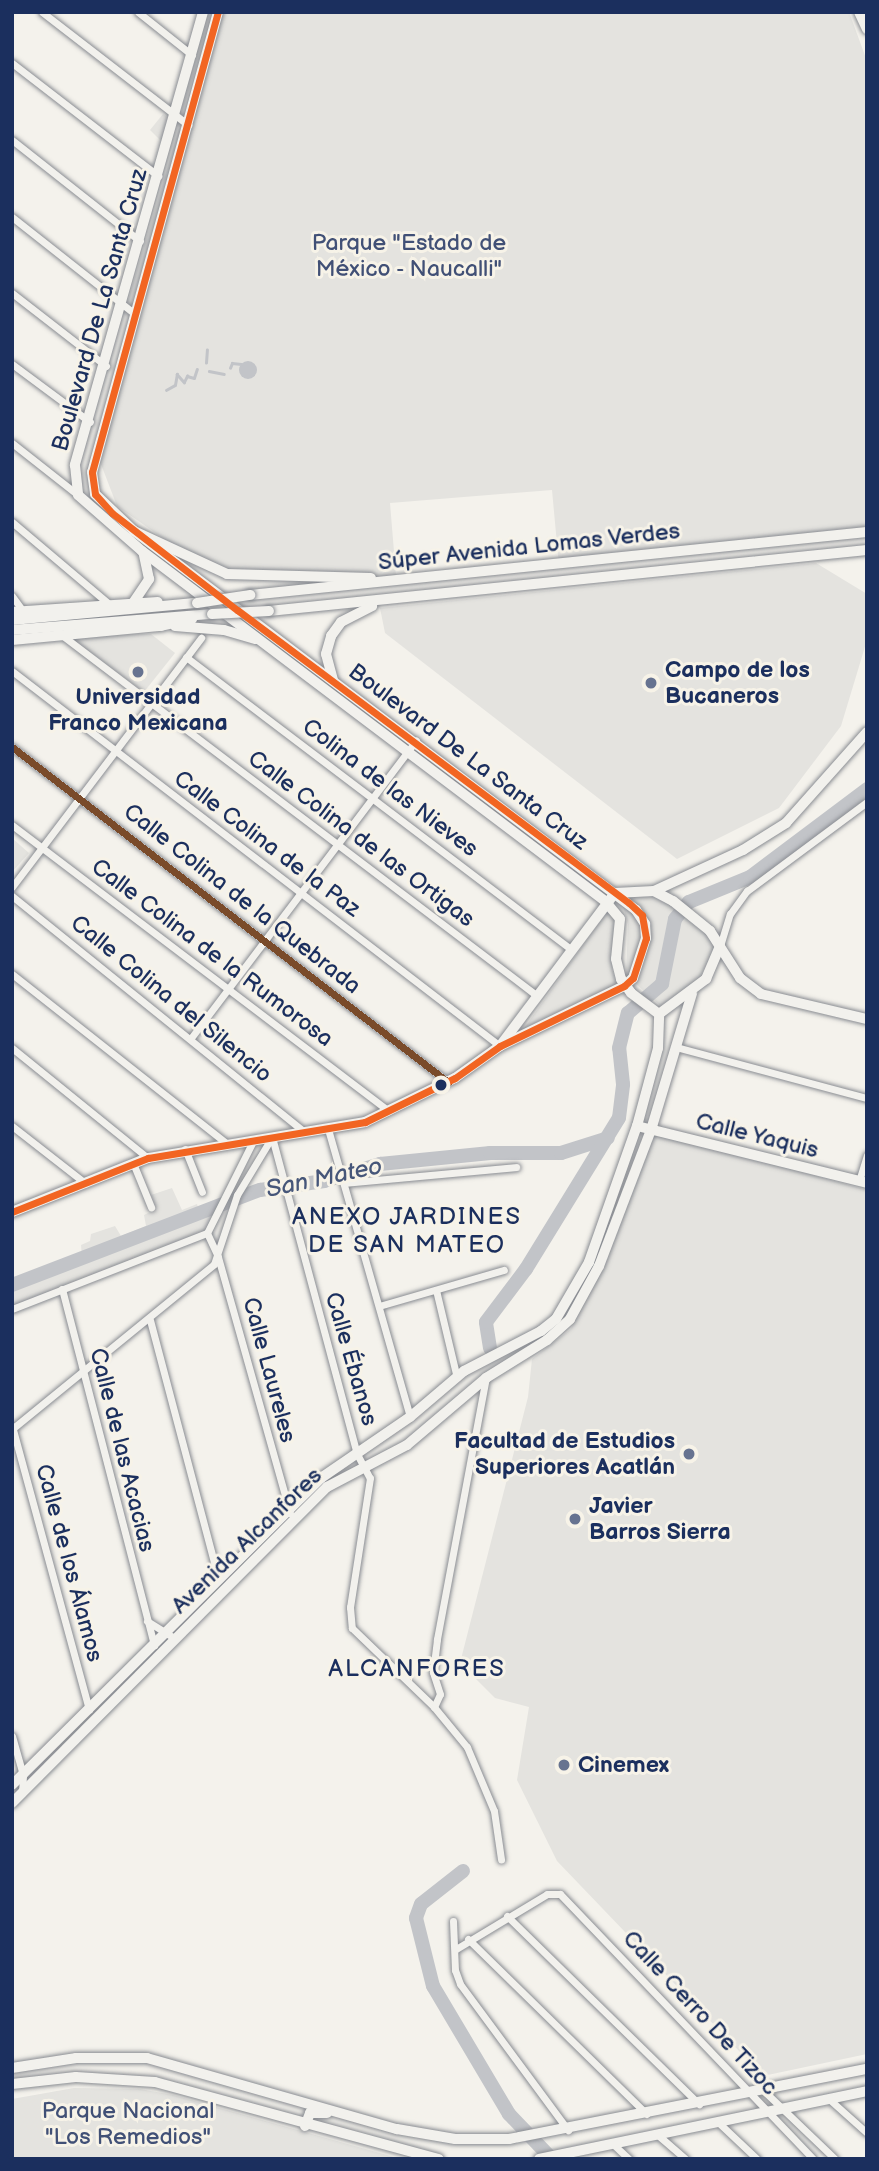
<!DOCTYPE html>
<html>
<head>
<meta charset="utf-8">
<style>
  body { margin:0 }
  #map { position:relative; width:879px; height:2171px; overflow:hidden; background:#f4f2ec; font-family:"Balsamiq Sans",sans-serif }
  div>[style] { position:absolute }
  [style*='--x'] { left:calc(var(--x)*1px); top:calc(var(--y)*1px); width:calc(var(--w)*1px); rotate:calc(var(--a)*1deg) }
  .built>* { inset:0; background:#e4e3df }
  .water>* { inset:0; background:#c2c4c8 }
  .round { border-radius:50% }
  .stream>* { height:2.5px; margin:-1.25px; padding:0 1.25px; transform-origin:1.25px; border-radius:1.25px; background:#c2c4c8 }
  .river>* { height:14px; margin:-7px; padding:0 7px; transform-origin:7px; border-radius:7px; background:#c2c4c8 }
  .roads { filter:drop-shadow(0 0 2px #898c92) drop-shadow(0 0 2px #898c92) }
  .street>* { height:7px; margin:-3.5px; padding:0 3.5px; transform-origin:3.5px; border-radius:3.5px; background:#f2f1ed }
  .secondary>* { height:10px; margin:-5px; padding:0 5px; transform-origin:5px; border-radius:5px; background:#f2f1ed }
  .primary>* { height:10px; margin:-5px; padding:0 5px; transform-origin:5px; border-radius:5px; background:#f2f1ed }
  .bridges { filter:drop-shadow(0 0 2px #898c92) drop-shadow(0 0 2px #898c92) }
  .primary-bridge>* { height:10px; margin:-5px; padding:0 5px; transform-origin:5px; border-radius:5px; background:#f2f1ed }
  .bus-1>* { height:7px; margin:-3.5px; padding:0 3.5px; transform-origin:3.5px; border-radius:3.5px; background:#7a4b2a }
  .bus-2>* { height:7px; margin:-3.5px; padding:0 3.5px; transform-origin:3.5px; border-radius:3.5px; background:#f26522 }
  .dots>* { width:19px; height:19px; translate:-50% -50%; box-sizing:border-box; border:4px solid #f7f3e8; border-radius:50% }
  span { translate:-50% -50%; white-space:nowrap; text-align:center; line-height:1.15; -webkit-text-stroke:6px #f7f3e8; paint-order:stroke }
  .park-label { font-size:23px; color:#415076 }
  .street-label { font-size:23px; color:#1b2f5e }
  .poi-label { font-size:23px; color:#1b2f5e; font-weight:700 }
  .left { translate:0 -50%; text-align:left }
  .right { translate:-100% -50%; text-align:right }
  .water-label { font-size:24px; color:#465679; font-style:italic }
  .neighbourhood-label { font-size:24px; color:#1b2f5e; letter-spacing:2px }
  .frame { position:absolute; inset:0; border:14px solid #1b2f5e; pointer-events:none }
</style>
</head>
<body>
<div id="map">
  <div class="built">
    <div style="clip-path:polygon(208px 12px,214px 12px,182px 113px,182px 107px)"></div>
    <div style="clip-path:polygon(220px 12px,849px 12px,867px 61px,867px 524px,855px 535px,559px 566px,552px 490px,390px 503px,396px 576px,237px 574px,177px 548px,117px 506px,99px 459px)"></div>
    <div style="clip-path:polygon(163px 114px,169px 119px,163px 143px,150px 130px)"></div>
    <div style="clip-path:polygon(179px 128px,182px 130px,131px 307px,127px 304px)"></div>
    <div style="clip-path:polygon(816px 563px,867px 594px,867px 640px,841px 726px,779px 808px,677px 859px,385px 633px,380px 608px)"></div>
    <div style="clip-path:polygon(151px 634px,175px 653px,144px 692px,73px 640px,74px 635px)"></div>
    <div style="clip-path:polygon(12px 838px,29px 853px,12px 872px)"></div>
    <div style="clip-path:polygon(632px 894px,663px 898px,708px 933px,715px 949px,699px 978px,661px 1006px,626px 975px,628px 924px,620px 896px)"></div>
    <div style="clip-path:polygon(608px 910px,616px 919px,612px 969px,617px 985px,518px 1037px)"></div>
    <div style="clip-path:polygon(651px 1130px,867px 1190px,867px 2054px,763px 2076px,557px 1861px,517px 1780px,529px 1707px,495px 1698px,460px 1663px,528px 1397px,532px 1359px,571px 1329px)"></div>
    <div style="clip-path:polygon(172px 1188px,182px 1210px,197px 1204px,199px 1211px,220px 1206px,206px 1233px,12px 1309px,12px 1288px,82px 1257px,81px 1245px,90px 1241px,91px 1234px,115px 1226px,121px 1236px,146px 1226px,144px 1215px,156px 1209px,151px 1195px)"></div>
    <div style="clip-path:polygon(74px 2088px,140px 2089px,173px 2095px,401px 2159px,12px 2159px,12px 2099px)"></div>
  </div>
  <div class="water">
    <div class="round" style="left:239px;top:361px;width:18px;height:18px"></div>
  </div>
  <div class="stream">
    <div style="--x:206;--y:363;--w:13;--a:-86"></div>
    <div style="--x:230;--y:368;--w:5;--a:-68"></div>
    <div style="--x:232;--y:363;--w:9;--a:6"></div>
    <div style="--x:209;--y:371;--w:15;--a:11"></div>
    <div style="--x:166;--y:390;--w:10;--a:-29"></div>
    <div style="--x:175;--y:385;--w:11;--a:-80"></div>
    <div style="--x:177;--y:374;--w:11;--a:49"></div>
    <div style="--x:184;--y:382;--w:7;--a:-63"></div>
    <div style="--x:187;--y:376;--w:7;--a:16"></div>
    <div style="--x:194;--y:378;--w:9;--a:-72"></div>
  </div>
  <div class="river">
    <div style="--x:12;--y:1285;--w:266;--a:-21"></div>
    <div style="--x:260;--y:1190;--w:65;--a:-8"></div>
    <div style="--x:324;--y:1181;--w:59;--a:-16.9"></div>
    <div style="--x:380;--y:1164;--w:111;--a:-5.7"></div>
    <div style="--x:490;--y:1153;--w:71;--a:0"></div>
    <div style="--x:561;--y:1153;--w:49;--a:-17.7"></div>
    <div style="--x:490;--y:1348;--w:26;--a:-99"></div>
    <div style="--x:486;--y:1322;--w:66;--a:-53"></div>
    <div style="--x:526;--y:1269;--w:177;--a:-58.4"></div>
    <div style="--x:619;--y:1118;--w:34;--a:-83"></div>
    <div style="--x:623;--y:1084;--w:36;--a:-96"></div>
    <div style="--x:619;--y:1048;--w:36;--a:-76"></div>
    <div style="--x:628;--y:1013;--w:45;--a:-40.5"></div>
    <div style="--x:662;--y:984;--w:66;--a:-78.7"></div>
    <div style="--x:675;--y:919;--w:22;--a:-51"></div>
    <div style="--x:689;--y:902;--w:66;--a:-22.3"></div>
    <div style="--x:750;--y:877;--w:146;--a:-36.9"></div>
    <div style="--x:463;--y:1871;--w:53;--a:141.8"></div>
    <div style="--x:421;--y:1904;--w:15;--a:110"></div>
    <div style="--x:416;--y:1918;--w:70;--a:76"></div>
    <div style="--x:433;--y:1986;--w:149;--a:59.3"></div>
    <div style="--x:509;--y:2114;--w:62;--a:46.3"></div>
  </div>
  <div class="roads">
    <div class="street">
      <div style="--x:42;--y:12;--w:185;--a:37.7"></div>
      <div style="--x:138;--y:12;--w:69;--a:38.5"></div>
      <div style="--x:12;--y:63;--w:185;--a:37.7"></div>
      <div style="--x:12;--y:140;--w:163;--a:38.3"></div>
      <div style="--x:12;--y:217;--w:157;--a:38.3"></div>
      <div style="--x:12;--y:293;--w:119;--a:37.8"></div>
      <div style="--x:12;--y:364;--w:97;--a:36.6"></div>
      <div style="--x:12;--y:443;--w:84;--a:38.2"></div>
      <div style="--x:12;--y:522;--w:127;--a:40.2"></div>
      <div style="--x:12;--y:596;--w:19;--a:54"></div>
      <div style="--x:63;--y:636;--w:594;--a:37.2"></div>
      <div style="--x:186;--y:657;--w:482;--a:37.2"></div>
      <div style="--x:12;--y:671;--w:615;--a:37.54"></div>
      <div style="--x:12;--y:747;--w:550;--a:37.54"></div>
      <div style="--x:12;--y:825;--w:473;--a:37.2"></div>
      <div style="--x:12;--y:887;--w:313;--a:-52.8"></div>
      <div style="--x:12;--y:896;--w:375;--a:38.9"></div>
      <div style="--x:720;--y:946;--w:34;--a:-73"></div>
      <div style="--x:730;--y:914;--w:29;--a:-54"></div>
      <div style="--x:747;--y:891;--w:149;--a:-36.6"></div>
      <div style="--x:12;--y:974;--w:274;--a:38.3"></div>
      <div style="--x:191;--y:1038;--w:373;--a:-52.9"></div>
      <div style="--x:676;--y:1047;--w:198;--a:15"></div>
      <div style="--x:12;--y:1048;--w:175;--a:39"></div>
      <div style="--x:12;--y:1126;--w:93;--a:38"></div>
      <div style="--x:328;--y:1129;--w:299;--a:74.1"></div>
      <div style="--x:272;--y:1137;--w:328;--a:75"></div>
      <div style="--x:357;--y:1454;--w:27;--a:62"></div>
      <div style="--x:370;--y:1478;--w:131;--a:98.8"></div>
      <div style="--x:350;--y:1607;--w:21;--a:85"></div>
      <div style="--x:352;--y:1628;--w:114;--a:43.9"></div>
      <div style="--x:434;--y:1707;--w:52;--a:50.5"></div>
      <div style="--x:467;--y:1747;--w:69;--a:67.1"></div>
      <div style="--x:494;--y:1811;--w:49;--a:81.7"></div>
      <div style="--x:185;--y:1149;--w:46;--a:68.4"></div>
      <div style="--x:133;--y:1163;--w:48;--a:67.8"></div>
      <div style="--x:859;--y:1181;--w:27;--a:-73"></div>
      <div style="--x:344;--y:1183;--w:173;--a:-5.3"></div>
      <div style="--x:207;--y:1233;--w:26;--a:65"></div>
      <div style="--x:218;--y:1257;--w:266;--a:74.3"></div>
      <div style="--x:62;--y:1289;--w:368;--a:75.5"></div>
      <div style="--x:436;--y:1290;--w:90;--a:76.6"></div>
      <div style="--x:379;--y:1306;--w:130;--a:-16.1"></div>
      <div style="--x:12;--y:1309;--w:209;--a:-21.3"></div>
      <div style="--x:207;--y:1233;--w:105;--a:-63.4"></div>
      <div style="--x:150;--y:1320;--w:266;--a:75.2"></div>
      <div style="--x:12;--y:1426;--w:294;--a:74.8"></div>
      <div style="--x:12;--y:1429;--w:261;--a:-39.2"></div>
      <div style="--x:214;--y:1264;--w:73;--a:-71.6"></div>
      <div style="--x:237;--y:1195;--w:68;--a:-58.9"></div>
      <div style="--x:147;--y:1621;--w:32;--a:32"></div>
      <div style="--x:434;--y:1707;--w:14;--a:-65"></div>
      <div style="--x:440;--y:1694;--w:23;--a:-108"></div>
      <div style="--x:433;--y:1672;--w:33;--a:-83"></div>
      <div style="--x:437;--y:1639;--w:266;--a:-79.4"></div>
      <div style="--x:12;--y:1736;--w:41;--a:74.2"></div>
      <div style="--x:23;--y:1775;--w:18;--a:93"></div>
      <div style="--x:507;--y:1916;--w:269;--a:44.4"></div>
      <div style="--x:453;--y:1921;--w:49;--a:87.7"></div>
      <div style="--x:455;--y:1970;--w:15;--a:70"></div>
      <div style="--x:460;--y:1984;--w:182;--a:53.5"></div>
      <div style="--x:468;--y:1939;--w:250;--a:44.4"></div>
      <div style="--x:456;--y:1949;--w:106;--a:-31.1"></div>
      <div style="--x:547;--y:1894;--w:13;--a:0"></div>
      <div style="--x:560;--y:1894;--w:366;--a:46.3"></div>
      <div style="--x:764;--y:2091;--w:98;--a:43.8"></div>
      <div style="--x:829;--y:2099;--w:51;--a:41.8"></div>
      <div style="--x:720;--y:2124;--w:51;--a:43.4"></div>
      <div style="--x:659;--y:2136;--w:35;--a:41"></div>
      <div style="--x:614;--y:2145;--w:21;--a:43"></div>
    </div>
    <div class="secondary">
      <div style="--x:203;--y:12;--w:471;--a:105.8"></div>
      <div style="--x:75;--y:465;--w:30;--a:84"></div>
      <div style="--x:78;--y:495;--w:85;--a:41.2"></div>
      <div style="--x:142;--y:551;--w:580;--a:37.09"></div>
      <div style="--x:605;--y:901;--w:23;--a:50"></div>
      <div style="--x:620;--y:919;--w:40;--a:95.7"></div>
      <div style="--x:616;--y:959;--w:21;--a:76"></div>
      <div style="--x:621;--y:979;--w:17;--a:54"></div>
      <div style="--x:631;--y:993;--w:35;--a:37"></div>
      <div style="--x:218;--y:12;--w:477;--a:105.3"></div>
      <div style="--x:92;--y:472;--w:22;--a:82"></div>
      <div style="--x:95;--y:494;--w:54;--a:43.5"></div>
      <div style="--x:134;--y:531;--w:629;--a:37.05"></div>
      <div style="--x:636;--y:910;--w:17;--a:57"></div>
      <div style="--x:645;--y:924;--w:14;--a:86"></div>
      <div style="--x:646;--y:938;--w:42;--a:108"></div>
      <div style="--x:633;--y:978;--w:12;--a:138"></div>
      <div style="--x:859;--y:12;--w:19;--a:65"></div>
      <div style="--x:133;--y:603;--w:29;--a:-56"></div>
      <div style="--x:149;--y:579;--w:25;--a:-102"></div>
      <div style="--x:12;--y:612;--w:146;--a:-3.9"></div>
      <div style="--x:175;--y:626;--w:49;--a:4.7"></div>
      <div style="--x:224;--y:630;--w:33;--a:16"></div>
      <div style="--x:12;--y:640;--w:150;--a:-5.4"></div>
      <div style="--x:161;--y:626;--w:32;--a:-13"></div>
      <div style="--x:654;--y:891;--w:98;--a:-24.7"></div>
      <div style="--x:743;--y:850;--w:51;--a:-32.1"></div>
      <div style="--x:786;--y:823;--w:122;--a:-48.3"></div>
      <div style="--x:615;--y:893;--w:39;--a:-3"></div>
      <div style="--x:654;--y:891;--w:21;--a:28"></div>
      <div style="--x:673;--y:901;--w:48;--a:39"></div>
      <div style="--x:710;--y:931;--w:56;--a:57.4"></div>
      <div style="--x:740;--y:978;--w:26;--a:37"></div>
      <div style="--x:761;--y:994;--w:109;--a:13.3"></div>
      <div style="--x:659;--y:1014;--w:59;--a:-36.7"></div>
      <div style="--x:706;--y:979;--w:36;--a:-67"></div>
      <div style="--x:637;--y:1126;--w:237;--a:13.9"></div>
      <div style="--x:12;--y:1785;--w:436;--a:-44.8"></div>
      <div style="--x:321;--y:1478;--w:108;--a:-34.4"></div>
      <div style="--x:410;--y:1417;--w:71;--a:-40.4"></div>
      <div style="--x:464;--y:1371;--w:87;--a:-27.5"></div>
      <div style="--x:541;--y:1331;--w:19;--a:-39"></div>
      <div style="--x:556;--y:1319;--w:66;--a:-59.9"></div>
      <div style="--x:589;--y:1262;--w:144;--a:-70.6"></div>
      <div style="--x:637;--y:1126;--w:81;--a:-74.9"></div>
      <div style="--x:658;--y:1048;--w:34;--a:-88"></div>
      <div style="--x:12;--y:1803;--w:446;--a:-45.1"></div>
      <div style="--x:327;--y:1487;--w:90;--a:-27.7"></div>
      <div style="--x:407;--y:1445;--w:104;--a:-40.3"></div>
      <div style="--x:486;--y:1378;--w:72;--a:-31.9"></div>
      <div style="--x:547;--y:1340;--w:31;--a:-42"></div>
      <div style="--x:570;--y:1319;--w:60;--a:-61.3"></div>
      <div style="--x:599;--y:1266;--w:146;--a:-69.1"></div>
      <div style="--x:651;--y:1130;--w:143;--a:-73.3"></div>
      <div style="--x:12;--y:2068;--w:65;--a:-8.9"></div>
      <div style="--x:76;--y:2058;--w:71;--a:0"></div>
      <div style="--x:147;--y:2058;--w:260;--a:15.9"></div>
      <div style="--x:397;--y:2129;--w:59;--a:9.8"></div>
      <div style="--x:455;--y:2139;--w:54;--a:0"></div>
      <div style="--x:509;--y:2139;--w:365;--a:-11.1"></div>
      <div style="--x:12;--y:2084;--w:64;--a:-6.2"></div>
      <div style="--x:76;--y:2077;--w:79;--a:3.6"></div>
      <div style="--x:155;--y:2082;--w:294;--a:15.2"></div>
      <div style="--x:305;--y:2126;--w:14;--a:-69"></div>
      <div style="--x:310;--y:2113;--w:17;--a:0"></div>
      <div style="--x:539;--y:2159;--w:335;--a:-11.7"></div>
    </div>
    <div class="primary">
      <div style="--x:134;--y:531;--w:102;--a:24.8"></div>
      <div style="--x:227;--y:574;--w:144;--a:1.6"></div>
      <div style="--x:250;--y:595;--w:620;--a:-5.83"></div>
      <div style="--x:269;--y:611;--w:601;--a:-5.82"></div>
      <div style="--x:12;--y:620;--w:186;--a:-5.3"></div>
      <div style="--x:12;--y:630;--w:201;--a:-4.6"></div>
      <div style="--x:333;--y:680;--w:27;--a:-105"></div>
      <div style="--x:326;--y:654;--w:19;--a:-74"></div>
      <div style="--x:331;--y:636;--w:17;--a:-54"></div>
      <div style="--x:341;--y:622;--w:35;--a:-27"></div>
      <div style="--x:500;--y:1046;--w:191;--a:-53.1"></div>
      <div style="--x:12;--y:1212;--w:146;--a:-21.7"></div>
      <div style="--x:148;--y:1158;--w:220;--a:-9.4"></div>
      <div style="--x:365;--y:1122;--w:100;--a:-26.1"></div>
      <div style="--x:455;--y:1078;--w:55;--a:-35.4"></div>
      <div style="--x:500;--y:1046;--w:138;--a:-25.8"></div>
    </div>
  </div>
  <div class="bridges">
    <div class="primary-bridge">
      <div style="--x:197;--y:603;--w:54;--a:-8.6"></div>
      <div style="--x:212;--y:614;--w:57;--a:-3"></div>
    </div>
  </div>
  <div class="bus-1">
    <div style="--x:12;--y:747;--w:550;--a:37.54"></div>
  </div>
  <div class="bus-2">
    <div style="--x:12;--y:1212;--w:146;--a:-21.7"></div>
    <div style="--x:148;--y:1158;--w:220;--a:-9.4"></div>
    <div style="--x:365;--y:1122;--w:100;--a:-26.1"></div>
    <div style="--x:455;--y:1078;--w:55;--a:-35.4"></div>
    <div style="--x:500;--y:1046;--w:138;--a:-25.8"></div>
    <div style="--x:624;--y:986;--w:12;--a:-42"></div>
    <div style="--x:633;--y:978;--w:42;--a:-72"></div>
    <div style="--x:646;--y:938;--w:23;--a:-100"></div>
    <div style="--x:642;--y:915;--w:18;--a:-137"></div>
    <div style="--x:629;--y:903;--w:489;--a:-143.2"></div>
    <div style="--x:237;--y:610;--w:158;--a:-142.2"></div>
    <div style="--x:112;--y:513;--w:25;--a:-132"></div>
    <div style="--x:95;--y:494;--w:22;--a:-98"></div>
    <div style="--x:92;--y:472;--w:477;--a:-74.7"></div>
  </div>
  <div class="dots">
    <div style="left:138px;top:672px;background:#677390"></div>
    <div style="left:651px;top:683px;background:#677390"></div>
    <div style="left:441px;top:1085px;background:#1b2f5e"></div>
    <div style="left:689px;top:1454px;background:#677390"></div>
    <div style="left:575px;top:1519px;background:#677390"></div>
    <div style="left:564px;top:1765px;background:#677390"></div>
  </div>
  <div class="park-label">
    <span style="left:409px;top:256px">Parque "Estado de<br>México - Naucalli"</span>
    <span style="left:128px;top:2124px">Parque Nacional<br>"Los Remedios"</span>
  </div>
  <div class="street-label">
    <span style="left:100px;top:310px;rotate:-74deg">Boulevard De La Santa Cruz</span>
    <span style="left:529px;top:547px;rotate:-6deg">Súper Avenida Lomas Verdes</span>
    <span style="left:468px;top:757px;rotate:37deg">Boulevard De La Santa Cruz</span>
    <span style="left:390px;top:788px;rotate:37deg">Colina de las Nieves</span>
    <span style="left:361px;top:839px;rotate:37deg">Calle Colina de las Ortigas</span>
    <span style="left:267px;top:844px;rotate:37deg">Calle Colina de la Paz</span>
    <span style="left:242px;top:899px;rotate:38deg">Calle Colina de la Quebrada</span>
    <span style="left:212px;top:953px;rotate:37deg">Calle Colina de la Rumorosa</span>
    <span style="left:171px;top:999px;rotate:39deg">Calle Colina del Silencio</span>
    <span style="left:757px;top:1136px;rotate:14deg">Calle Yaquis</span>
    <span style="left:351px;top:1359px;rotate:74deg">Calle Ébanos</span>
    <span style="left:269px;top:1370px;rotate:75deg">Calle Laureles</span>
    <span style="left:122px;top:1450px;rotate:76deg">Calle de las Acacias</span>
    <span style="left:247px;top:1541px;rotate:-44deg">Avenida Alcanfores</span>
    <span style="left:69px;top:1563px;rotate:75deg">Calle de los Álamos</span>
    <span style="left:700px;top:2013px;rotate:47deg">Calle Cerro De Tizoc</span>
  </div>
  <div class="poi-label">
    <span class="left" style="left:665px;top:683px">Campo de los<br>Bucaneros</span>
    <span style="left:138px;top:710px">Universidad<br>Franco Mexicana</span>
    <span class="right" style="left:675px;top:1454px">Facultad de Estudios<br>Superiores Acatlán</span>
    <span class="left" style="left:589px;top:1519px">Javier<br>Barros Sierra</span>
    <span class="left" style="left:578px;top:1765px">Cinemex</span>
  </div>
  <div class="water-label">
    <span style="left:324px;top:1178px;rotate:-12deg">San Mateo</span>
  </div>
  <div class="neighbourhood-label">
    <span style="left:407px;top:1231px">ANEXO JARDINES<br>DE SAN MATEO</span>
    <span style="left:417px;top:1669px">ALCANFORES</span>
  </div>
  <div class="frame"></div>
</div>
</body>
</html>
